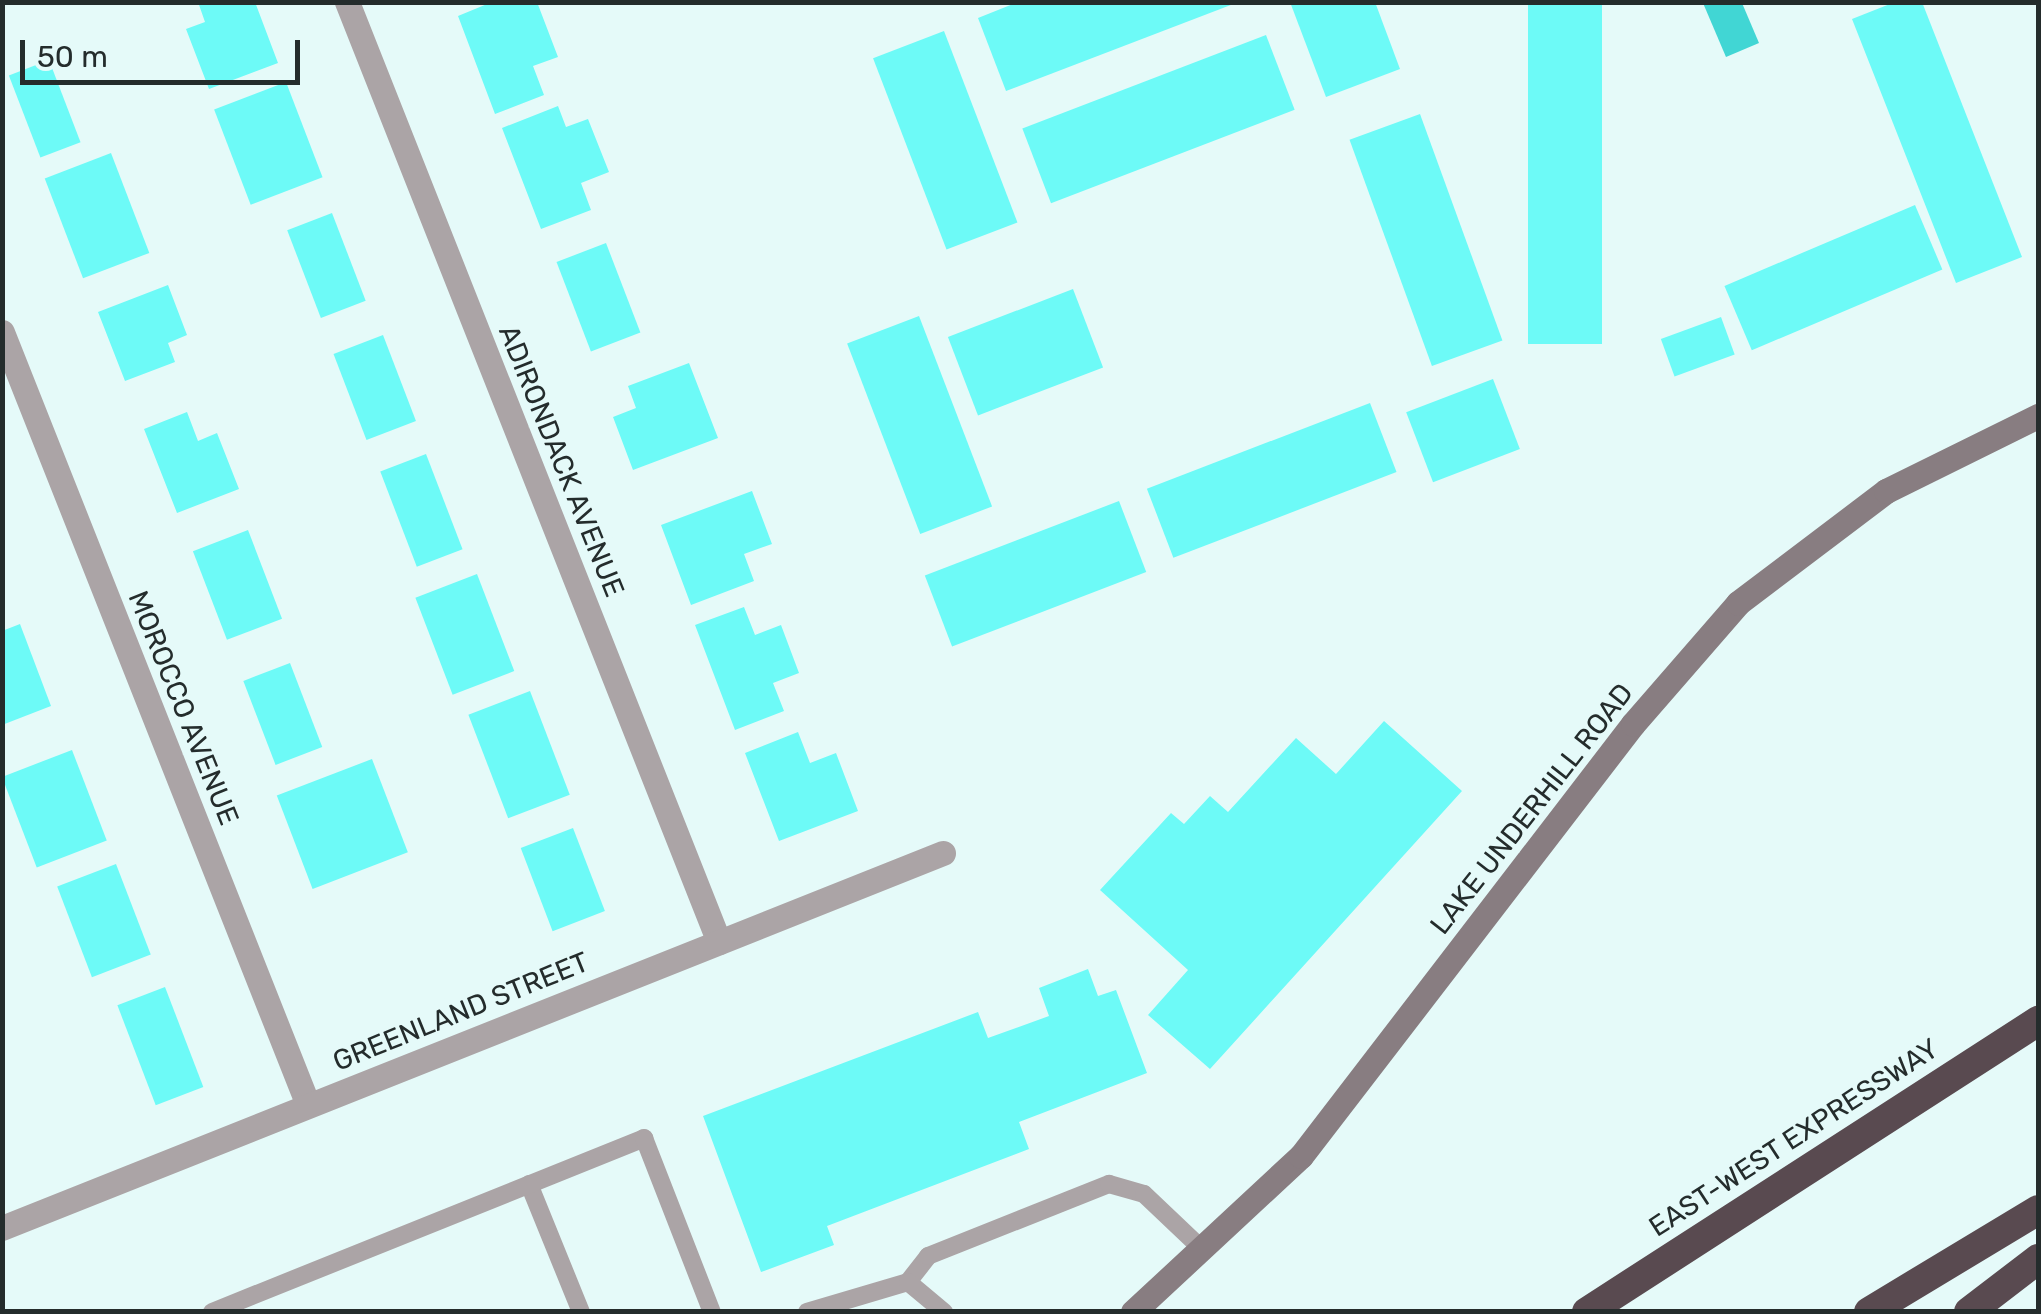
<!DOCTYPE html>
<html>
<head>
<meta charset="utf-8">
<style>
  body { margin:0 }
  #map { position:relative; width:2041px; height:1314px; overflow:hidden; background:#e5faf9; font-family:Rubik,sans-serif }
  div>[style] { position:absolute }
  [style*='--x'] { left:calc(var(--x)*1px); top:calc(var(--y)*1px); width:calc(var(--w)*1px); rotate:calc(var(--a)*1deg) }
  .water>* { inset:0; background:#41d6d4 }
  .building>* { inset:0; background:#6dfaf7; transform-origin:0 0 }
  .service>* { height:18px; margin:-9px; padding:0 9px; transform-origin:9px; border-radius:9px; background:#aba4a6 }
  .minor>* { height:25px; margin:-12.5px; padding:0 12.5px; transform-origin:12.5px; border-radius:12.5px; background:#aba4a6 }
  .secondary>* { height:25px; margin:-12.5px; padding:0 12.5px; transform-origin:12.5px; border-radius:12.5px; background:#887d81 }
  .motorway>* { height:30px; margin:-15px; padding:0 15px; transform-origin:15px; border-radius:15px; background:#594a50 }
  span { translate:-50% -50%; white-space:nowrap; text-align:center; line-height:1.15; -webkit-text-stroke:8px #e5faf9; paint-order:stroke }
  .street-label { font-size:28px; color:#242c2c }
  .frame { position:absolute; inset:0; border:5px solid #242c2c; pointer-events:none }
  .scale { position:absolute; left:20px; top:40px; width:280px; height:45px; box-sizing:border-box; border:5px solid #242c2c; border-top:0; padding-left:12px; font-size:30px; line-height:35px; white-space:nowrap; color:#242c2c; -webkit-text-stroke:8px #e5faf9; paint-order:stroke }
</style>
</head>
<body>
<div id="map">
  <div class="water">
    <div style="clip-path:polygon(1703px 3px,1742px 3px,1759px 43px,1726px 57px)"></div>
  </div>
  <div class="building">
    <div style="clip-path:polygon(198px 2px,255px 2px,278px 63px,209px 89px,186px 29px,205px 22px)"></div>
    <div style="clip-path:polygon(492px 2px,537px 2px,558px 57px,533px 66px,544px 95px,495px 114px,458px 16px)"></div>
    <div style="clip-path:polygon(1018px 2px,1236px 2px,1236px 3px,1006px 91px,978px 18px)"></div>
    <div style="clip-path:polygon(1290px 2px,1375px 2px,1400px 69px,1326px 97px)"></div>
    <div style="left:1528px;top:2px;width:74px;height:342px"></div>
    <div style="clip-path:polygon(1895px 2px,1922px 2px,2022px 257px,1956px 283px,1852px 19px)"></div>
    <div style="left:944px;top:31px;width:205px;height:76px;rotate:69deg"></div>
    <div style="left:1266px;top:35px;width:80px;height:261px;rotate:69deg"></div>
    <div style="left:49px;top:60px;width:88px;height:43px;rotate:69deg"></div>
    <div style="left:286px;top:82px;width:102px;height:77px;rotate:69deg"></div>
    <div style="clip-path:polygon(558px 106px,566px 127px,588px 119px,609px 172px,581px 183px,591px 210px,541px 229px,502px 128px)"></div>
    <div style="left:1420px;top:114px;width:241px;height:75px;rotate:70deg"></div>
    <div style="left:111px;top:153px;width:107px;height:71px;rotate:69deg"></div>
    <div style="left:1915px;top:205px;width:70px;height:207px;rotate:67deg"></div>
    <div style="left:332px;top:213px;width:94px;height:48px;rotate:69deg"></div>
    <div style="left:606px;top:243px;width:96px;height:53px;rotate:69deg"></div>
    <div style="clip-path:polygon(168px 285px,187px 335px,168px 343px,175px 362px,125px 381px,98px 312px)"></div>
    <div style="left:1073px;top:289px;width:84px;height:134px;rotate:69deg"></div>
    <div style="left:919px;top:316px;width:204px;height:77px;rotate:69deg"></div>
    <div style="left:1721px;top:317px;width:40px;height:64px;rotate:70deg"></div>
    <div style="left:383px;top:335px;width:92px;height:53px;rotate:69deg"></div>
    <div style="clip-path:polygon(689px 363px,718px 438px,633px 470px,613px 417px,636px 408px,628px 386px)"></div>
    <div style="left:1493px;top:379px;width:75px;height:93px;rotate:69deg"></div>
    <div style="left:1370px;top:403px;width:74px;height:239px;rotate:69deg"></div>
    <div style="clip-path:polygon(187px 412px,198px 441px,217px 433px,239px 489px,177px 513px,144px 429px)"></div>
    <div style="left:426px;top:454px;width:102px;height:49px;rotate:69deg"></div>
    <div style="clip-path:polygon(752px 491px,772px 544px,744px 554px,754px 581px,691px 605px,661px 525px)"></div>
    <div style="left:1119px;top:501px;width:76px;height:208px;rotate:69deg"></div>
    <div style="left:248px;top:530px;width:95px;height:59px;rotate:69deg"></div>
    <div style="left:477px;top:574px;width:104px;height:66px;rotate:69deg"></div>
    <div style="clip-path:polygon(744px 607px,755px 635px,781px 625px,799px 673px,773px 683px,784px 711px,735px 730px,695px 625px)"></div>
    <div style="clip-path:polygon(20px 624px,51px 706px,2px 725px,2px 631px)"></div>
    <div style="left:290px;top:663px;width:90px;height:50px;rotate:69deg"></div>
    <div style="left:530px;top:691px;width:111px;height:66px;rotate:69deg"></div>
    <div style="clip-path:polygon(1384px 721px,1462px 791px,1210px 1069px,1148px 1015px,1188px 970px,1100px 890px,1171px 813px,1184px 824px,1210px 796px,1228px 812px,1296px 738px,1336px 774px)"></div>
    <div style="clip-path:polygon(798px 732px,810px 763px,836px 753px,858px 811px,779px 841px,745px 753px)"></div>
    <div style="left:72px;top:750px;width:97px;height:75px;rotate:69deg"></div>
    <div style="left:372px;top:759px;width:100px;height:102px;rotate:69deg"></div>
    <div style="left:573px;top:828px;width:89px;height:56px;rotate:69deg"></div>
    <div style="left:116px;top:864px;width:97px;height:63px;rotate:69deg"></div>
    <div style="clip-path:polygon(1088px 969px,1098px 996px,1116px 990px,1147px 1073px,1019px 1122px,1029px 1149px,827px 1226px,834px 1245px,761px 1272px,703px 1116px,978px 1012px,988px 1038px,1049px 1016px,1039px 988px)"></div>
    <div style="left:165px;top:987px;width:107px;height:51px;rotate:69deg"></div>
  </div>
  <div class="service">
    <div style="--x:529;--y:1184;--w:138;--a:67.9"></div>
    <div style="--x:908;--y:1282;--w:33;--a:-52"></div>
    <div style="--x:928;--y:1256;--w:195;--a:-21.7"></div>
    <div style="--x:1109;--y:1184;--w:36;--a:16"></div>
    <div style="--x:1144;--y:1194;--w:81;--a:43.5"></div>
    <div style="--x:212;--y:1312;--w:466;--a:-21.9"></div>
    <div style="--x:644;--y:1138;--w:187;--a:68.7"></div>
    <div style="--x:807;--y:1312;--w:105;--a:-16.5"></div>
    <div style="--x:908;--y:1282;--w:47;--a:39.8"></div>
  </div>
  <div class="minor">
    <div style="--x:347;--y:2;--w:1011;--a:68.41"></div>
    <div style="--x:2;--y:332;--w:831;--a:68.4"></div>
    <div style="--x:2;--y:1228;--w:1013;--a:-21.73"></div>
  </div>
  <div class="secondary">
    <div style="--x:1133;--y:1312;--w:229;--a:-42.9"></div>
    <div style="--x:1301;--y:1156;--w:545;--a:-52.46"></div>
    <div style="--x:1633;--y:724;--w:160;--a:-49"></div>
    <div style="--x:1738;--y:603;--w:186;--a:-37.1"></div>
    <div style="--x:1886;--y:491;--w:169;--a:-26.3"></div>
  </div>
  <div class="motorway">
    <div style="--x:1587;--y:1312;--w:537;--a:-32.83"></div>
    <div style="--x:1869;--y:1312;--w:197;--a:-31.1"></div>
    <div style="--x:1969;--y:1312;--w:87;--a:-37.5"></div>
  </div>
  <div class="street-label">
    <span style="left:561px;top:461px;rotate:68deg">ADIRONDACK AVENUE</span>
    <span style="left:183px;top:708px;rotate:68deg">MOROCCO AVENUE</span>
    <span style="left:1532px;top:809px;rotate:-52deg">LAKE UNDERHILL ROAD</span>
    <span style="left:461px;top:1012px;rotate:-22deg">GREENLAND STREET</span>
    <span style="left:1794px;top:1138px;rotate:-33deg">EAST-WEST EXPRESSWAY</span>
  </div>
  <div class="frame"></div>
  <div class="scale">50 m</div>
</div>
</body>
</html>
